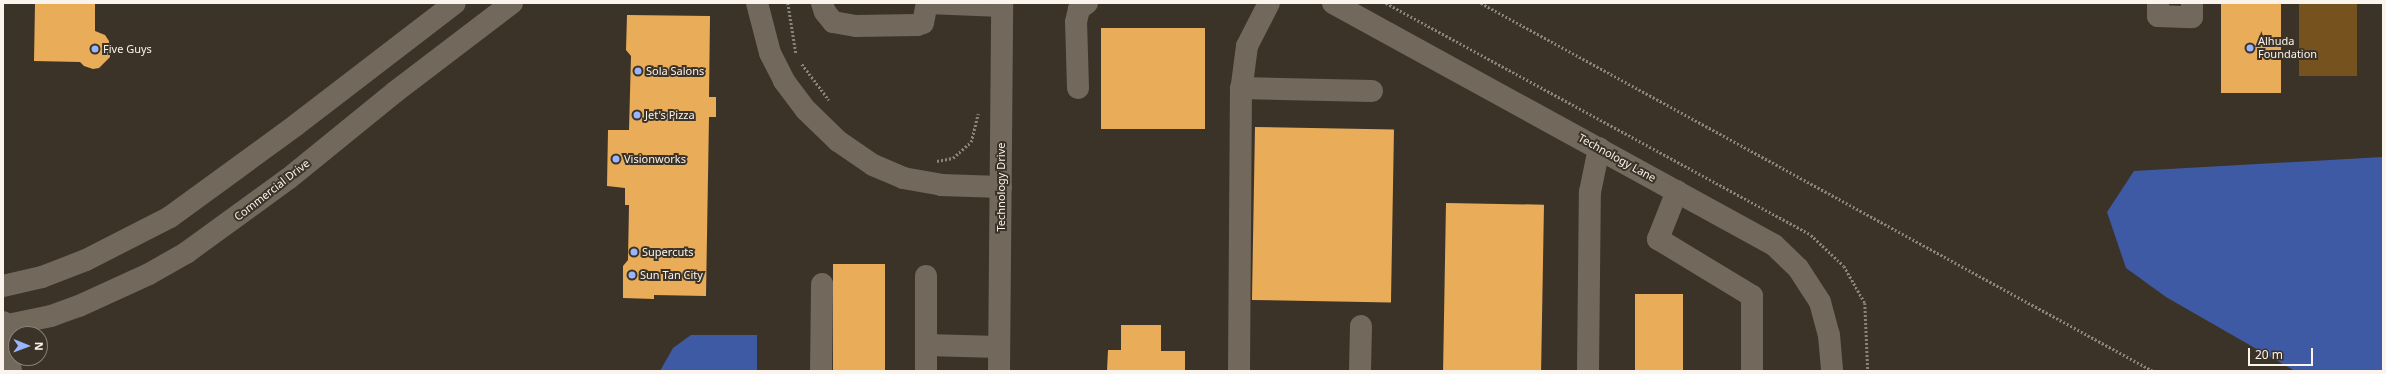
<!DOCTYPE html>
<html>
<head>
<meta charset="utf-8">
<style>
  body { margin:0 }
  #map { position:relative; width:2386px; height:374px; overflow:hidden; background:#3c3328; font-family:"Noto Sans",sans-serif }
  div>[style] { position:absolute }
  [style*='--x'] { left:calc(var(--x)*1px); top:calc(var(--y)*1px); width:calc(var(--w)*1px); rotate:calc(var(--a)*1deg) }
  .green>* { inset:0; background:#75521e; transform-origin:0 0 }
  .water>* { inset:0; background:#3f5aa4 }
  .building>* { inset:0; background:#e9ad59; transform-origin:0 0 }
  .path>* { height:2.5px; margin-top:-1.25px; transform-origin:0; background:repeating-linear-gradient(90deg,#8b847a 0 2px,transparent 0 4px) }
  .minor>* { height:22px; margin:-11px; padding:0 11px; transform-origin:11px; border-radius:11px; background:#72685c }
  .dots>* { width:11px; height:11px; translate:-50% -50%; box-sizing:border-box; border:2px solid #3c3328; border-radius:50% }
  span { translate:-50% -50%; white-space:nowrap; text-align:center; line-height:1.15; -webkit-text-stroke:4px #3c3328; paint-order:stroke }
  .poi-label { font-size:11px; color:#faf4ed }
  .left { translate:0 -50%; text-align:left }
  .street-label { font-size:11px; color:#faf4ed }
  .frame { position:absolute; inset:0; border:4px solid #faf4ed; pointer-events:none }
  .north { position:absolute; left:8px; top:326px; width:40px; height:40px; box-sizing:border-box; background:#3c3328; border:1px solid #888077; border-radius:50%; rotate:91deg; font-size:11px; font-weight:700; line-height:16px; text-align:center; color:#faf4ed }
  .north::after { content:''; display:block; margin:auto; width:14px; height:18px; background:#98b5fd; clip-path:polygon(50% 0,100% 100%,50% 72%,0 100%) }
  .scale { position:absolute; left:2248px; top:348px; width:65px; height:18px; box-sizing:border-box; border:2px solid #faf4ed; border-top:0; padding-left:5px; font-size:12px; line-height:14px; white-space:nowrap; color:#faf4ed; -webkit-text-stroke:3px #3c3328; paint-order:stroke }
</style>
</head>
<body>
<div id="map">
  <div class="green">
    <div style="left:2299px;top:3px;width:58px;height:73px"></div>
  </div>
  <div class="water">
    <div style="clip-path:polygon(2383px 157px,2383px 371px,2295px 371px,2166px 297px,2126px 268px,2107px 212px,2134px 171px)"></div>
    <div style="clip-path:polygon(691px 335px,757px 335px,757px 371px,660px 371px,673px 348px)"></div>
  </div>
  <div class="building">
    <div style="clip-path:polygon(35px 3px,95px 3px,95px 31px,105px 35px,109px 41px,110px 57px,99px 68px,93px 69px,84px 66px,80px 62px,34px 61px)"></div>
    <div style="left:2221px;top:3px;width:60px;height:90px"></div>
    <div style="clip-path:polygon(627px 15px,710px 16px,709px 97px,716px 97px,716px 117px,709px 117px,706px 296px,654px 295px,654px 299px,623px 298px,623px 266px,628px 260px,629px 205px,625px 205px,625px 188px,607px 186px,608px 130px,629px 130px,631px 56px,626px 50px)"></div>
    <div style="left:1205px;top:28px;width:101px;height:104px;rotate:90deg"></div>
    <div style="left:1255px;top:127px;width:139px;height:173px;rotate:1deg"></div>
    <div style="left:1446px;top:203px;width:98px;height:168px;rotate:1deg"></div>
    <div style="left:833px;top:264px;width:52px;height:107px"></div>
    <div style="left:1683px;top:294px;width:77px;height:48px;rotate:90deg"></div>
    <div style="clip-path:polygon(1121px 325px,1161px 325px,1161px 351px,1185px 351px,1185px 371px,1107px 371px,1108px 350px,1121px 350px)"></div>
  </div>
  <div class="path">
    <div style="--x:788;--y:3;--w:51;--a:80.9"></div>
    <div style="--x:1386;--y:3;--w:484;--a:28.6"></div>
    <div style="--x:1811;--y:235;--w:45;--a:43.2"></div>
    <div style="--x:1844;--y:266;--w:43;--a:60.4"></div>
    <div style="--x:1865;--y:303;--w:68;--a:87.5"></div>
    <div style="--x:1481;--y:3;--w:766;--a:28.71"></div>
    <div style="--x:802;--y:64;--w:45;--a:53.1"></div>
    <div style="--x:937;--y:161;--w:16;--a:-11"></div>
    <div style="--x:953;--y:158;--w:24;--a:-42"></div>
    <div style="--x:971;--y:142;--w:29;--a:-76"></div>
  </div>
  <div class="minor">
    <div style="--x:757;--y:3;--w:52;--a:75.4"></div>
    <div style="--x:770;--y:53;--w:31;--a:63"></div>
    <div style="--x:784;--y:81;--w:36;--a:53"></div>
    <div style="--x:806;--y:110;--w:45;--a:44.1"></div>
    <div style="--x:838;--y:141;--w:42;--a:34.4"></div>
    <div style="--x:873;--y:165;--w:33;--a:23"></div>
    <div style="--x:903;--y:178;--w:39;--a:10"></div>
    <div style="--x:941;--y:185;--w:60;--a:1.9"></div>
    <div style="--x:822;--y:3;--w:9;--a:72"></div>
    <div style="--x:825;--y:12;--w:13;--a:51"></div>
    <div style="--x:833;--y:22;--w:23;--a:10"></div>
    <div style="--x:856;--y:26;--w:61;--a:-0.9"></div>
    <div style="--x:917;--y:25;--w:6;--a:-18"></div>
    <div style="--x:923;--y:23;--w:20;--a:-79"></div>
    <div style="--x:927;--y:3;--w:75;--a:2.3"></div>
    <div style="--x:1333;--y:3;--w:503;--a:28.76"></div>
    <div style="--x:1774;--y:245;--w:33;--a:44"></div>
    <div style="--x:1798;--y:268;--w:40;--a:57.1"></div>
    <div style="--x:1820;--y:302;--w:34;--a:75"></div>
    <div style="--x:1829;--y:335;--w:36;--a:85"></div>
    <div style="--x:2158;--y:3;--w:13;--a:90"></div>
    <div style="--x:2158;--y:16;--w:34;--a:2"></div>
    <div style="--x:2192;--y:17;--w:14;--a:-90"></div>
    <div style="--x:1078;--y:88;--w:66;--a:-91.7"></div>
    <div style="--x:1076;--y:22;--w:13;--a:-77"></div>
    <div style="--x:1079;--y:9;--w:10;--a:-37"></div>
    <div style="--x:1241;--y:88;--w:131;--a:1.3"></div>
    <div style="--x:1677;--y:191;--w:52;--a:111.6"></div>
    <div style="--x:1658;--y:239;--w:110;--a:31.2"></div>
    <div style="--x:1752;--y:296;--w:75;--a:90"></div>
    <div style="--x:3;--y:286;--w:40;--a:-13"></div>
    <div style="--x:42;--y:277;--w:47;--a:-21.1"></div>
    <div style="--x:86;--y:260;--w:94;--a:-27.1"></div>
    <div style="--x:170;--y:217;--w:156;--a:-36.1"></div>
    <div style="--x:296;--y:125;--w:200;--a:-37.5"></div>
    <div style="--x:3;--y:322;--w:50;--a:80.7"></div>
    <div style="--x:3;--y:326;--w:49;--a:-11.8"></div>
    <div style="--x:51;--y:316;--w:30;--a:-20"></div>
    <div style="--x:79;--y:306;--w:77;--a:-24.6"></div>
    <div style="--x:149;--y:274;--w:43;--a:-29.6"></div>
    <div style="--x:186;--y:253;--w:126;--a:-36"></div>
    <div style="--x:288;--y:179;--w:138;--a:-39.1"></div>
    <div style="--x:395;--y:92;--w:147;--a:-37.3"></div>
    <div style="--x:926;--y:345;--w:73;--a:1.6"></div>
    <div style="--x:821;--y:371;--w:87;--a:-89.3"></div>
    <div style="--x:926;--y:371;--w:95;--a:-90"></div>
    <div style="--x:999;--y:371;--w:368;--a:-89.5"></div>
    <div style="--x:1239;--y:371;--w:279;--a:-89.6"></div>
    <div style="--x:1241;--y:92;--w:46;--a:-82.6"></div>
    <div style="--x:1247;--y:46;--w:48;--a:-62.9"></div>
    <div style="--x:1360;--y:371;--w:45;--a:-88.7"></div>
    <div style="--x:1588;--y:371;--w:179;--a:-89.4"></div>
    <div style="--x:1590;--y:192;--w:45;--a:-78.4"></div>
  </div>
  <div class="dots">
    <div style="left:2250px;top:48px;background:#98b5fd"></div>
    <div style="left:95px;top:49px;background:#98b5fd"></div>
    <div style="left:638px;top:71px;background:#98b5fd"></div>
    <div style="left:637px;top:115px;background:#98b5fd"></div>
    <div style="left:616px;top:159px;background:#98b5fd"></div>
    <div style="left:634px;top:252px;background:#98b5fd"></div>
    <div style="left:632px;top:275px;background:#98b5fd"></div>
  </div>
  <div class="poi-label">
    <span class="left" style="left:2258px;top:48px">Alhuda<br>Foundation</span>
    <span class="left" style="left:103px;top:49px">Five Guys</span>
    <span class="left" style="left:646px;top:71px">Sola Salons</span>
    <span class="left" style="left:645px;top:115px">Jet's Pizza</span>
    <span class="left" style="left:624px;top:159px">Visionworks</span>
    <span class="left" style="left:642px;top:252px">Supercuts</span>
    <span class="left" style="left:640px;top:275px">Sun Tan City</span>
  </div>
  <div class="street-label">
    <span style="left:1617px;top:158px;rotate:29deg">Technology Lane</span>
    <span style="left:1001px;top:187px;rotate:-90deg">Technology Drive</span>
    <span style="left:272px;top:190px;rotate:-38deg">Commercial Drive</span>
  </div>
  <div class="frame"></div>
  <div class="north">N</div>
  <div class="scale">20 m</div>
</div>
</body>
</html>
